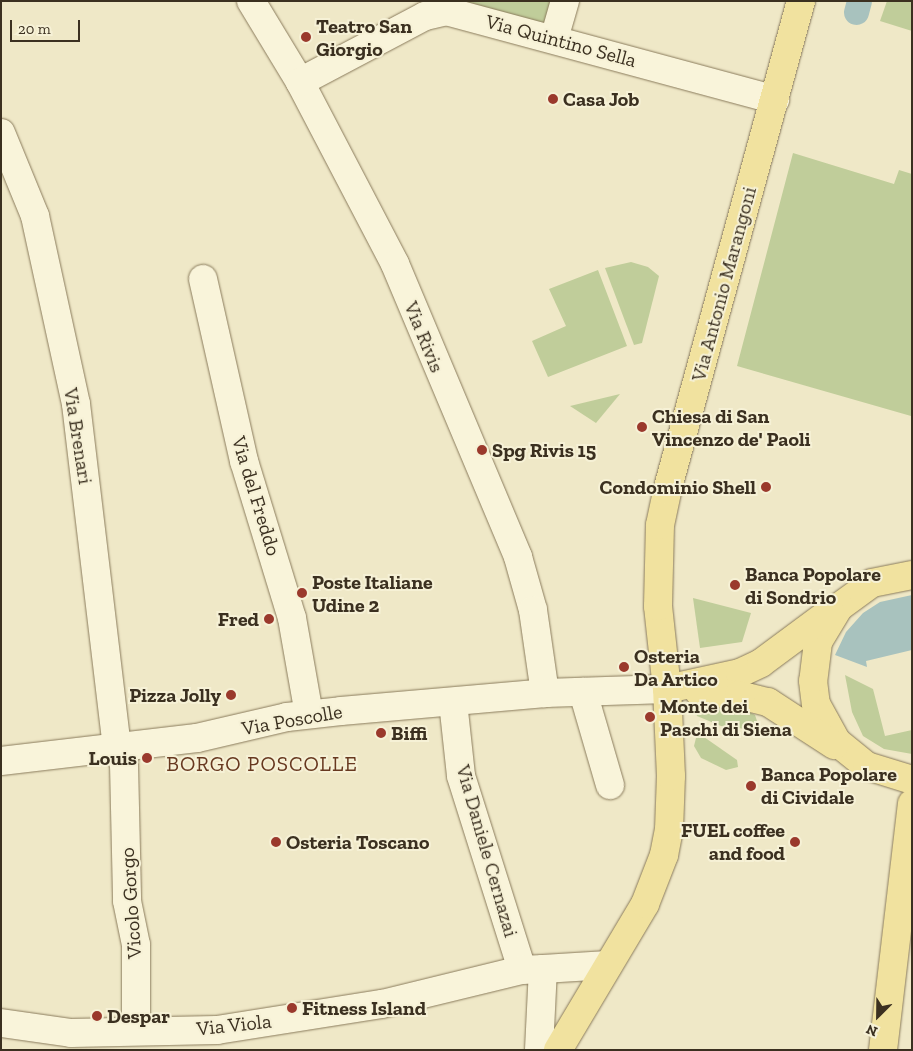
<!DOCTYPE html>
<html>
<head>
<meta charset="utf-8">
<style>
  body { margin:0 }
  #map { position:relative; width:913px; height:1051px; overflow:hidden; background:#efe8c7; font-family:"Zilla Slab",serif }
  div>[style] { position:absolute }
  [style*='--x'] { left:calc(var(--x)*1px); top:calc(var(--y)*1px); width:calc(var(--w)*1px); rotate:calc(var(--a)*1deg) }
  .green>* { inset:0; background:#c0cd9a }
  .water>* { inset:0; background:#a8c2be }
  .canal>* { height:25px; margin:-12.5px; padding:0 12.5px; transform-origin:12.5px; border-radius:12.5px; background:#a8c2be }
  .roads { filter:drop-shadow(0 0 1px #8a7b5c) drop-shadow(0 0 1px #8a7b5c) }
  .minor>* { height:28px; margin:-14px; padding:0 14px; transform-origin:14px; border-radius:14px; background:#f9f4da }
  .major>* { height:28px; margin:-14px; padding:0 14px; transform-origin:14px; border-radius:14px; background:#f1e29f }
  .dots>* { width:14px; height:14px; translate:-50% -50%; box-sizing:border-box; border:2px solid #f6f1d6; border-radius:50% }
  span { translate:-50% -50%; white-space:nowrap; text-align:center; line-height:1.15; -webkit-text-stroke:4px #f6f1d6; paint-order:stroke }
  .poi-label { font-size:20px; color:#3b3020; font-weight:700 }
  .left { translate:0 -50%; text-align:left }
  .right { translate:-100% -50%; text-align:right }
  .street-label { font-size:20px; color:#3b3020 }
  .neighbourhood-label { font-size:21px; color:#67381f; letter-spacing:1px }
  .frame { position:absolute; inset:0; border:2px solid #3b3020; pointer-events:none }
  .north { position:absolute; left:853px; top:991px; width:50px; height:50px; -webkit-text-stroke:4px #f6f1d6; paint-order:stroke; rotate:203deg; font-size:14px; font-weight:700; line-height:20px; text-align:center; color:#3b3020 }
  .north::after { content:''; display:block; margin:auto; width:18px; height:22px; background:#3b3020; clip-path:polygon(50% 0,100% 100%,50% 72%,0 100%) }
  .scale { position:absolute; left:10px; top:20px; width:70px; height:22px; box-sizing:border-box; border:2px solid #3b3020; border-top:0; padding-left:6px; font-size:15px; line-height:18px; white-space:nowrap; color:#3b3020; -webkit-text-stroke:4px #f6f1d6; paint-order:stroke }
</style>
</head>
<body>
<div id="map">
  <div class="green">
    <div style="clip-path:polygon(451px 1px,554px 1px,547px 28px)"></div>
    <div style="clip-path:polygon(887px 1px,912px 1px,912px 31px,880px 21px)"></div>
    <div style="clip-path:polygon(793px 153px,894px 184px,899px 170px,912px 174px,911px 416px,737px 366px)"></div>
    <div style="clip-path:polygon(631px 262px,648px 267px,659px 276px,642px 343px,634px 345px,605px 268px)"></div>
    <div style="clip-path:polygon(598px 270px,627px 346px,548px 377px,532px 341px,566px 326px,549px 289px)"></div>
    <div style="clip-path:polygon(620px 394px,596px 423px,570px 406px)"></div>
    <div style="clip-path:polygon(693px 598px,751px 613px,742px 642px,700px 648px)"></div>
    <div style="clip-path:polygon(845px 675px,873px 689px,885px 736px,912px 730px,912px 754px,884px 749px,863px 736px,852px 712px)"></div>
    <div style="clip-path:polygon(700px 708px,746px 710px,755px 715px,757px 721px,746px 729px,721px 726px,697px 716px,695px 711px)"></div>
    <div style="clip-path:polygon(704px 737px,737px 760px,738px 767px,726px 770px,701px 758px,694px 746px,696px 738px)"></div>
  </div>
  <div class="water">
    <div style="clip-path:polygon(912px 595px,912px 650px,866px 661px,867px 667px,835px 655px,846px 632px,863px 613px,880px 602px)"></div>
  </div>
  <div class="canal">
    <div style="--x:856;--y:12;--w:11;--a:-75"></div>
  </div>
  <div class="roads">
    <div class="minor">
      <div style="--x:251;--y:1;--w:95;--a:58.8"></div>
      <div style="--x:300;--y:82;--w:205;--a:62.4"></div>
      <div style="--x:395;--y:264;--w:318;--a:67.2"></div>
      <div style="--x:518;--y:557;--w:55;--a:74.2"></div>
      <div style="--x:533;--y:610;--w:84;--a:81.8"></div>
      <div style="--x:554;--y:39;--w:40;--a:-74"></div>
      <div style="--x:300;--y:82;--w:141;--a:-27.8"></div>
      <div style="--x:425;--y:16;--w:22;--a:-13"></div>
      <div style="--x:446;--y:11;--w:341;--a:15.1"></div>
      <div style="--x:1;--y:133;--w:90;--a:67.7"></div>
      <div style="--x:35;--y:216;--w:192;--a:77.7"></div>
      <div style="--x:76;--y:404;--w:345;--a:83.2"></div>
      <div style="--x:117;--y:747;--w:18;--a:68"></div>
      <div style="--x:124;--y:764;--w:137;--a:88.7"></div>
      <div style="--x:127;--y:901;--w:45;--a:78.4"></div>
      <div style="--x:136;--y:945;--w:86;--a:90"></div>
      <div style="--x:203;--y:279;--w:187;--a:77.3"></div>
      <div style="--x:244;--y:461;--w:164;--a:73"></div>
      <div style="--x:292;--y:618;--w:97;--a:80"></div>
      <div style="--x:583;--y:692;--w:97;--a:73.8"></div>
      <div style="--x:453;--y:702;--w:74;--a:83.8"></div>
      <div style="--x:461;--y:776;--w:203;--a:72.5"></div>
      <div style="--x:1;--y:761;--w:197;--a:-6.7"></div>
      <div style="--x:197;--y:738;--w:92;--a:-13.1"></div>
      <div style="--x:287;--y:717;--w:54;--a:-6.3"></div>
      <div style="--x:341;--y:711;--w:205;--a:-5"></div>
      <div style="--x:545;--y:693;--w:122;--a:-1.9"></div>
      <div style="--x:1;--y:1023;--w:71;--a:8.1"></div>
      <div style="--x:71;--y:1033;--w:146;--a:-1.2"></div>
      <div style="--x:217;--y:1030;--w:167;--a:-9"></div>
      <div style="--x:382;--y:1004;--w:144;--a:-13.7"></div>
      <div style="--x:522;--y:970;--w:21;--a:-3"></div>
      <div style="--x:539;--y:1050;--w:81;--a:-87.2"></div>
      <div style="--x:543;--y:969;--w:65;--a:-3.5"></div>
    </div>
    <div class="major">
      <div style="--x:912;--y:575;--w:41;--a:168.7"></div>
      <div style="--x:872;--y:583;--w:41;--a:144"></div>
      <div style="--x:839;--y:607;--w:41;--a:121"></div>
      <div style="--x:818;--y:642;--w:39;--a:97"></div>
      <div style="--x:813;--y:681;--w:23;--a:83"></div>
      <div style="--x:816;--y:704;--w:43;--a:61.1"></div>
      <div style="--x:837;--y:742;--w:38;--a:39"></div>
      <div style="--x:867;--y:766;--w:47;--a:17.3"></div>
      <div style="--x:667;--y:689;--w:75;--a:-12.4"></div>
      <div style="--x:740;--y:673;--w:23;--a:-25"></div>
      <div style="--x:761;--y:663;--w:86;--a:-36.5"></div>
      <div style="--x:699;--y:692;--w:40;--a:4.3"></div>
      <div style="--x:739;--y:695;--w:30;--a:14"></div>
      <div style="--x:768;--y:702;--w:79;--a:33.1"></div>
      <div style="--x:558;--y:1050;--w:170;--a:-59.2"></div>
      <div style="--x:645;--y:904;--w:53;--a:-68.8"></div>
      <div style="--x:664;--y:855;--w:25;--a:-79"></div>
      <div style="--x:669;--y:830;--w:54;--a:-87.9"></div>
      <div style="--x:671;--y:776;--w:87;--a:-92.6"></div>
      <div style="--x:667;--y:689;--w:83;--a:-96.2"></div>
      <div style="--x:658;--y:606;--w:81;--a:-88.6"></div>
      <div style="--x:660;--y:525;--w:35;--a:-78"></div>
      <div style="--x:667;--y:491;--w:508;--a:-74.71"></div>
      <div style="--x:883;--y:1050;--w:248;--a:-83.3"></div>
    </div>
  </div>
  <div class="dots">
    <div style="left:306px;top:37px;background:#9a392c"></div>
    <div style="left:553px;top:99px;background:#9a392c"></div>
    <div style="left:642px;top:427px;background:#9a392c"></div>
    <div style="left:482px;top:450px;background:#9a392c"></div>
    <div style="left:766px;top:487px;background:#9a392c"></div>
    <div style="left:735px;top:585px;background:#9a392c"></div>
    <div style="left:302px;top:593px;background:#9a392c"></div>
    <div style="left:269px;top:619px;background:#9a392c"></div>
    <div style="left:624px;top:667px;background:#9a392c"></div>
    <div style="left:231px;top:695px;background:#9a392c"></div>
    <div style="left:650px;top:717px;background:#9a392c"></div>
    <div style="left:381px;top:733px;background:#9a392c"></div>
    <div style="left:147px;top:758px;background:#9a392c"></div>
    <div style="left:751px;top:786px;background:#9a392c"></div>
    <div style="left:276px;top:842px;background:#9a392c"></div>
    <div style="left:795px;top:842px;background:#9a392c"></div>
    <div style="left:292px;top:1008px;background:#9a392c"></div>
    <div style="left:97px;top:1016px;background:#9a392c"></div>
  </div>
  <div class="poi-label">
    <span class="left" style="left:316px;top:38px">Teatro San<br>Giorgio</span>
    <span class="left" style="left:563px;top:99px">Casa Job</span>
    <span class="left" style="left:652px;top:428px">Chiesa di San<br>Vincenzo de' Paoli</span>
    <span class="left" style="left:492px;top:450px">Spg Rivis 15</span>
    <span class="right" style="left:756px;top:487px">Condominio Shell</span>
    <span class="left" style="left:745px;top:586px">Banca Popolare<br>di Sondrio</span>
    <span class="left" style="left:312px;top:594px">Poste Italiane<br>Udine 2</span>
    <span class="right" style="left:259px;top:619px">Fred</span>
    <span class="left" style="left:634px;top:668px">Osteria<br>Da Artico</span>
    <span class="right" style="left:221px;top:695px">Pizza Jolly</span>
    <span class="left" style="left:660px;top:718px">Monte dei<br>Paschi di Siena</span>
    <span class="left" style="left:391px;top:733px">Biffi</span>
    <span class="right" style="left:137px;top:758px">Louis</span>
    <span class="left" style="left:761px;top:786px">Banca Popolare<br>di Cividale</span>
    <span class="right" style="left:785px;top:842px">FUEL coffee<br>and food</span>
    <span class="left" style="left:286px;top:842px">Osteria Toscano</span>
    <span class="left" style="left:302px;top:1008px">Fitness Island</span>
    <span class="left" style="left:107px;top:1016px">Despar</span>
  </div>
  <div class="street-label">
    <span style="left:561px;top:41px;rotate:15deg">Via Quintino Sella</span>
    <span style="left:724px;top:284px;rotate:-75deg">Via Antonio Marangoni</span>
    <span style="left:424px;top:337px;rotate:68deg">Via Rivis</span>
    <span style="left:78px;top:436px;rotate:81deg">Via Brenari</span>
    <span style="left:256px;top:496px;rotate:73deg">Via del Freddo</span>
    <span style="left:292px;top:720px;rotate:-10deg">Via Poscolle</span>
    <span style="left:487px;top:851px;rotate:74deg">Via Daniele Cernazai</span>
    <span style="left:131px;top:903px;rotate:-94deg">Vicolo Gorgo</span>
    <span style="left:234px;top:1025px;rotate:-6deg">Via Viola</span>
  </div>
  <div class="neighbourhood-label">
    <span style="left:262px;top:764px">BORGO POSCOLLE</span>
  </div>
  <div class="frame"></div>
  <div class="north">N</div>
  <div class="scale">20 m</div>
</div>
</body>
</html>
